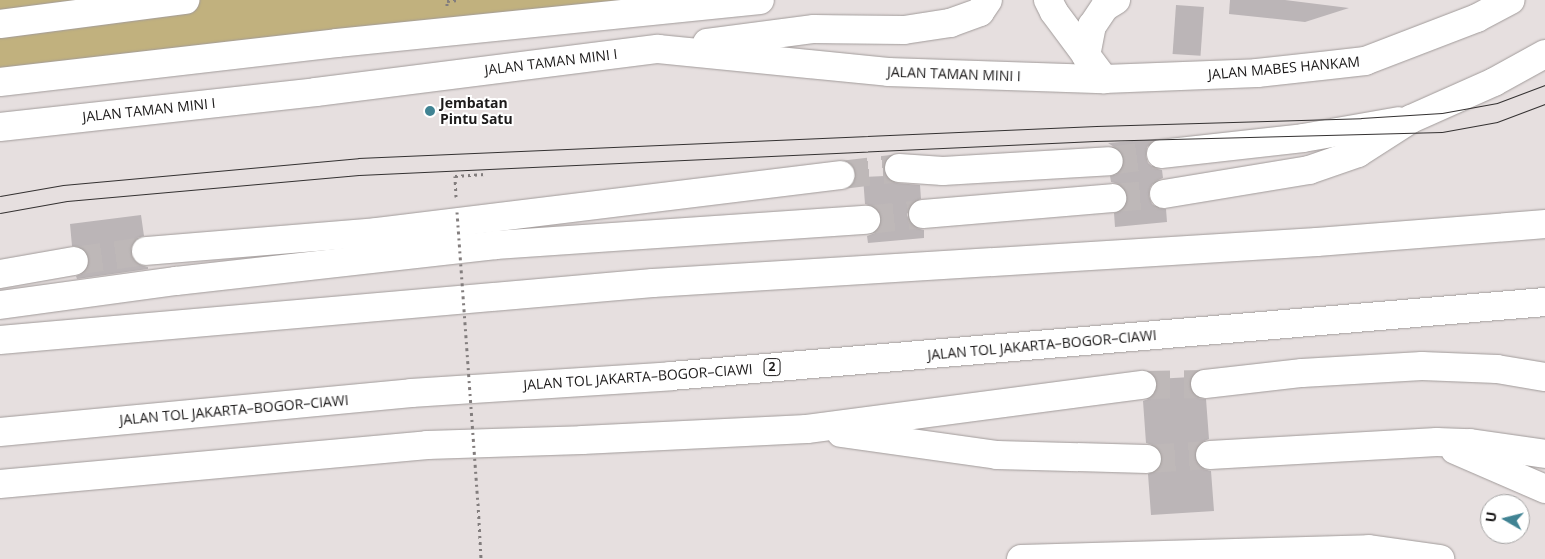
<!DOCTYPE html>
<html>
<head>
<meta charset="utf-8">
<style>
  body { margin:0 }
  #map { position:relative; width:1545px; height:559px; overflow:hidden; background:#e6dfdf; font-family:"Open Sans",sans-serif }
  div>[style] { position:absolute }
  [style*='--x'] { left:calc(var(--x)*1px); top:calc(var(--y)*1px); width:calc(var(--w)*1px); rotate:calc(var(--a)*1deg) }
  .green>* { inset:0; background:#c1b17e }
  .building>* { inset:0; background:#bbb5b7; transform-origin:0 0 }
  .highway-tunnel>* { height:28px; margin-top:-14px; transform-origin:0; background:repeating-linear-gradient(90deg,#beb8b8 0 28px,transparent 0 42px) }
  .path>* { height:3px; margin-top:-1.5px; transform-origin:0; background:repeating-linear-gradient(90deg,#827d7d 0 2.5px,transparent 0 6.5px) }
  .roads { filter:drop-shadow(0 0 1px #a19b9a) drop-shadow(0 0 1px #a19b9a) }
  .minor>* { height:28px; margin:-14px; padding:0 14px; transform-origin:14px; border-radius:14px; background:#fff }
  .major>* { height:28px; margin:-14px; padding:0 14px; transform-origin:14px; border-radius:14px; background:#fff }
  .highway>* { height:28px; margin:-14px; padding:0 14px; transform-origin:14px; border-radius:14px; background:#fff }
  .tram>* { height:1px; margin:-0.5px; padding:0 0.5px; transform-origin:0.5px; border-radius:0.5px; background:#343131 }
  .path-bridge>* { height:3px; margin-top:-1.5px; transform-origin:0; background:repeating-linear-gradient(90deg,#827d7d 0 2.5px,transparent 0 6.5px) }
  .dots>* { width:14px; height:14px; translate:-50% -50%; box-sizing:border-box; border:2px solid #fff; border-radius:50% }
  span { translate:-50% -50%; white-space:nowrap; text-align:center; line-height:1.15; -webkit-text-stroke:4px #fff; paint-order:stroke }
  .shield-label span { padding:1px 4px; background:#fff; border:1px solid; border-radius:4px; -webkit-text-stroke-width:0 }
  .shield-label { font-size:12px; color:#1c1a1a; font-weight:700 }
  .street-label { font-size:14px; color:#1c1a1a }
  .poi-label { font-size:14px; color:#1c1a1a; font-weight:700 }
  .left { translate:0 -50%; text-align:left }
  .north { position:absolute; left:1480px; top:494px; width:50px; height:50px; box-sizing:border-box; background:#fff; border:1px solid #a4a3a3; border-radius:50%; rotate:278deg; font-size:14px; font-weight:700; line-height:20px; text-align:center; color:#1c1a1a }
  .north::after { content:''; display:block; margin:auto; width:18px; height:22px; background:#408393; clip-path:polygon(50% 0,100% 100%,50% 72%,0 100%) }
</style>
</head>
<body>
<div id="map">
  <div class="green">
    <div style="clip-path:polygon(0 0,645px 0,0 78px)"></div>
  </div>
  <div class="building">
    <div style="clip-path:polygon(1230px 0,1285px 0,1349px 8px,1305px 22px,1229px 14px)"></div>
    <div style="left:1176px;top:5px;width:28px;height:49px;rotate:4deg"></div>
    <div style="clip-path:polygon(1157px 139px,1147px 147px,1146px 156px,1148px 163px,1154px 168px,1162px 170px,1163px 178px,1154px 182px,1150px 188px,1149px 196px,1152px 204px,1158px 208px,1166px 209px,1167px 222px,1115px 227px,1114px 213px,1121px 210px,1126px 205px,1127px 196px,1124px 189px,1119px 184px,1111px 182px,1110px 176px,1117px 174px,1123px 168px,1124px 160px,1122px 152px,1108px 143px)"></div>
    <div style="clip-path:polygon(885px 176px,890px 181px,897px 183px,920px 185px,921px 199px,914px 202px,909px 207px,907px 215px,910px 223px,916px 228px,924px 230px,924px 238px,868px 243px,867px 236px,875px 233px,880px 226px,882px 219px,879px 211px,872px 206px,865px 204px,863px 177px)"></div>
    <div style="clip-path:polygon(141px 215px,144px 236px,137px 238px,132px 244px,131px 253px,133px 260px,140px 265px,148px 267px,148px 269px,77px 279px,76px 276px,84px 273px,88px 267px,89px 259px,86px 251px,80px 247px,72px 246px,70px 224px)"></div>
    <div style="clip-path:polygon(1191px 377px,1189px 385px,1192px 393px,1198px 398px,1206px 399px,1209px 439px,1202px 442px,1196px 448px,1194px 456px,1197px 463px,1203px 469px,1211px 471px,1214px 511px,1151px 515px,1148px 474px,1160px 468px,1163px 459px,1160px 451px,1156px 446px,1146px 443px,1143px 401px,1151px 398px,1156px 391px,1156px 379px)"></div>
  </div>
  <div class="highway-tunnel">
    <div style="--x:1109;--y:161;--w:52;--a:-7.7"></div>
    <div style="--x:841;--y:175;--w:58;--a:-6.9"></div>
    <div style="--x:1112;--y:198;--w:52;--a:-4.4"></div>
    <div style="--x:866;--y:220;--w:57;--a:-6"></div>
    <div style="--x:74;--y:261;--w:73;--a:-7.9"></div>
    <div style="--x:1142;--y:385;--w:63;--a:-0.9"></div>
    <div style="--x:1147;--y:459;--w:63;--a:-3.6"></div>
  </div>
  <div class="path">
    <div style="--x:447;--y:6;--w:5;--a:-90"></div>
    <div style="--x:447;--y:1;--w:12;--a:-5"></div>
    <div style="--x:456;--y:197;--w:21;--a:-93"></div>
    <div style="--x:455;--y:176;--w:30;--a:-4"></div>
    <div style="--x:478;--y:503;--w:56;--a:86.9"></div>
  </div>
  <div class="roads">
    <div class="minor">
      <div style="--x:0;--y:24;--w:187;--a:-7.4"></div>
      <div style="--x:1021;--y:559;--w:348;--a:-1.6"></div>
      <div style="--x:1369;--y:549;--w:72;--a:8"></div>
    </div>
    <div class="major">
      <div style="--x:1048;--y:0;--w:13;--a:63"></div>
      <div style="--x:1054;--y:12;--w:84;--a:53.3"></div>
      <div style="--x:707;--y:43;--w:108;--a:-7.5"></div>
      <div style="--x:814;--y:29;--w:90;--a:0.6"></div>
      <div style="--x:904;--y:30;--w:47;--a:-8.7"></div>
      <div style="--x:950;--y:23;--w:32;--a:-20"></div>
      <div style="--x:980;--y:12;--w:14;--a:-56"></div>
      <div style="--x:1086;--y:56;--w:31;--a:-79"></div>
      <div style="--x:1092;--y:26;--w:23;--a:-56"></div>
      <div style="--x:1105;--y:7;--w:13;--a:-32"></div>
      <div style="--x:0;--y:82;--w:339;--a:-6.6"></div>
      <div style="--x:337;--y:43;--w:425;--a:-5.8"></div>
      <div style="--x:0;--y:127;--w:318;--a:-6.3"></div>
      <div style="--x:316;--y:92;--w:345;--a:-7.2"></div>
      <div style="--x:658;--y:49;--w:231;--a:5.7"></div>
      <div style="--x:888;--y:72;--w:216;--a:1.9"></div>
      <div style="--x:1104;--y:79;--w:153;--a:-2.2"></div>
      <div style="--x:1257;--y:73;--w:109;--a:-6.3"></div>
      <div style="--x:1365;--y:61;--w:120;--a:-21"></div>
      <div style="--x:1477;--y:18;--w:38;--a:-28"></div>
    </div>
    <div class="highway">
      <div style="--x:1161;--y:154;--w:143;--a:-6.4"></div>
      <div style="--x:1303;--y:138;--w:98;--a:-9.9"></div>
      <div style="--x:899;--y:168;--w:44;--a:3.9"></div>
      <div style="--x:943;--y:171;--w:166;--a:-3.4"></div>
      <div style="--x:1164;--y:194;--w:147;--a:-9.4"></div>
      <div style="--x:1309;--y:170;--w:52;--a:-19.1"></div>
      <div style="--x:1358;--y:153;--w:63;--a:-32.7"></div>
      <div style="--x:1411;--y:119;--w:91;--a:-24"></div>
      <div style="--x:1494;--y:82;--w:58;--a:-28.8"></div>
      <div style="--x:923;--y:214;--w:190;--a:-4.8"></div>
      <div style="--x:146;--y:251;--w:232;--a:-4.7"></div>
      <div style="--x:377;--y:232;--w:467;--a:-7"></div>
      <div style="--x:0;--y:274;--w:75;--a:-10"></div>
      <div style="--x:0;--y:305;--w:178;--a:-7.8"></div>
      <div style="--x:176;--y:281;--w:321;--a:-6.4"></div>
      <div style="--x:495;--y:245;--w:372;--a:-3.9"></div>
      <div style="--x:0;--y:340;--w:655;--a:-4.99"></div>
      <div style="--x:653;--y:283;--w:665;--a:-3.53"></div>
      <div style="--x:1317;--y:242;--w:229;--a:-4.5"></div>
      <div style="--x:1205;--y:384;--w:98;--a:-6.5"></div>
      <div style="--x:1302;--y:373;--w:120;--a:-3.3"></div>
      <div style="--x:1422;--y:366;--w:75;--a:2.3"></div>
      <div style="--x:1497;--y:369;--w:49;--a:9.5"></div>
      <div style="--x:0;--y:432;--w:413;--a:-5.4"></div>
      <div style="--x:411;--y:393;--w:261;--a:-3.7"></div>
      <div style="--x:671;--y:376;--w:877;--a:-4.84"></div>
      <div style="--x:841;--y:433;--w:158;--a:8"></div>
      <div style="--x:997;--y:455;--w:150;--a:1.5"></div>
      <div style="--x:1455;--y:450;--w:98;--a:23.4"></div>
      <div style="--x:1210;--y:455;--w:227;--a:-3.3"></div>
      <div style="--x:1437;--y:442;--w:33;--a:2"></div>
      <div style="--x:1470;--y:443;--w:76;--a:8.3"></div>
      <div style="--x:0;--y:484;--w:429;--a:-5.2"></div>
      <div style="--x:427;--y:445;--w:155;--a:-1.8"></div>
      <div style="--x:582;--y:440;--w:225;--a:-2.8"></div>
      <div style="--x:807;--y:429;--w:338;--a:-7.5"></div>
    </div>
  </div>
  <div class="tram">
    <div style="--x:0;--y:196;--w:64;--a:-9.9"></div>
    <div style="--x:63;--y:185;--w:296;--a:-5.2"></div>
    <div style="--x:358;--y:158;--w:739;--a:-2.48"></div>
    <div style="--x:1096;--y:126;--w:265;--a:-1.7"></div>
    <div style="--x:1361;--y:118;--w:81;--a:-3.5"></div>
    <div style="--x:1442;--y:113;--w:56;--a:-10.3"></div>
    <div style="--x:1497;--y:103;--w:51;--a:-20.6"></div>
    <div style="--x:0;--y:213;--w:68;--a:-10.2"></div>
    <div style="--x:67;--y:201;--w:293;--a:-5.1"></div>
    <div style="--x:359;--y:175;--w:737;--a:-2.64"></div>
    <div style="--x:1095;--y:141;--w:347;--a:-1.5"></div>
    <div style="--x:1442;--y:132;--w:56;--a:-10.3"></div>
    <div style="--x:1497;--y:122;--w:51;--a:-20.6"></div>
  </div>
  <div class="path-bridge">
    <div style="--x:457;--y:212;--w:292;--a:85.9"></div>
  </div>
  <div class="dots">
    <div style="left:430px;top:111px;background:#408393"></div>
  </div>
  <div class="shield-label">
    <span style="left:772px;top:367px">2</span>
  </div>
  <div class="street-label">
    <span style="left:551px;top:62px;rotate:-7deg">JALAN TAMAN MINI I</span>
    <span style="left:1284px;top:68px;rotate:-5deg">JALAN MABES HANKAM</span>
    <span style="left:954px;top:74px;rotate:2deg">JALAN TAMAN MINI I</span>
    <span style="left:149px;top:110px;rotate:-6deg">JALAN TAMAN MINI I</span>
    <span style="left:1042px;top:345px;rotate:-5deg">JALAN TOL JAKARTA–BOGOR–CIAWI</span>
    <span style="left:638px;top:377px;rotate:-4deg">JALAN TOL JAKARTA–BOGOR–CIAWI</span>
    <span style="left:234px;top:410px;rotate:-5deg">JALAN TOL JAKARTA–BOGOR–CIAWI</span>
  </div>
  <div class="poi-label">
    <span class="left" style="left:440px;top:111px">Jembatan<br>Pintu Satu</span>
  </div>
  <div class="north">U</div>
</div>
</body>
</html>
